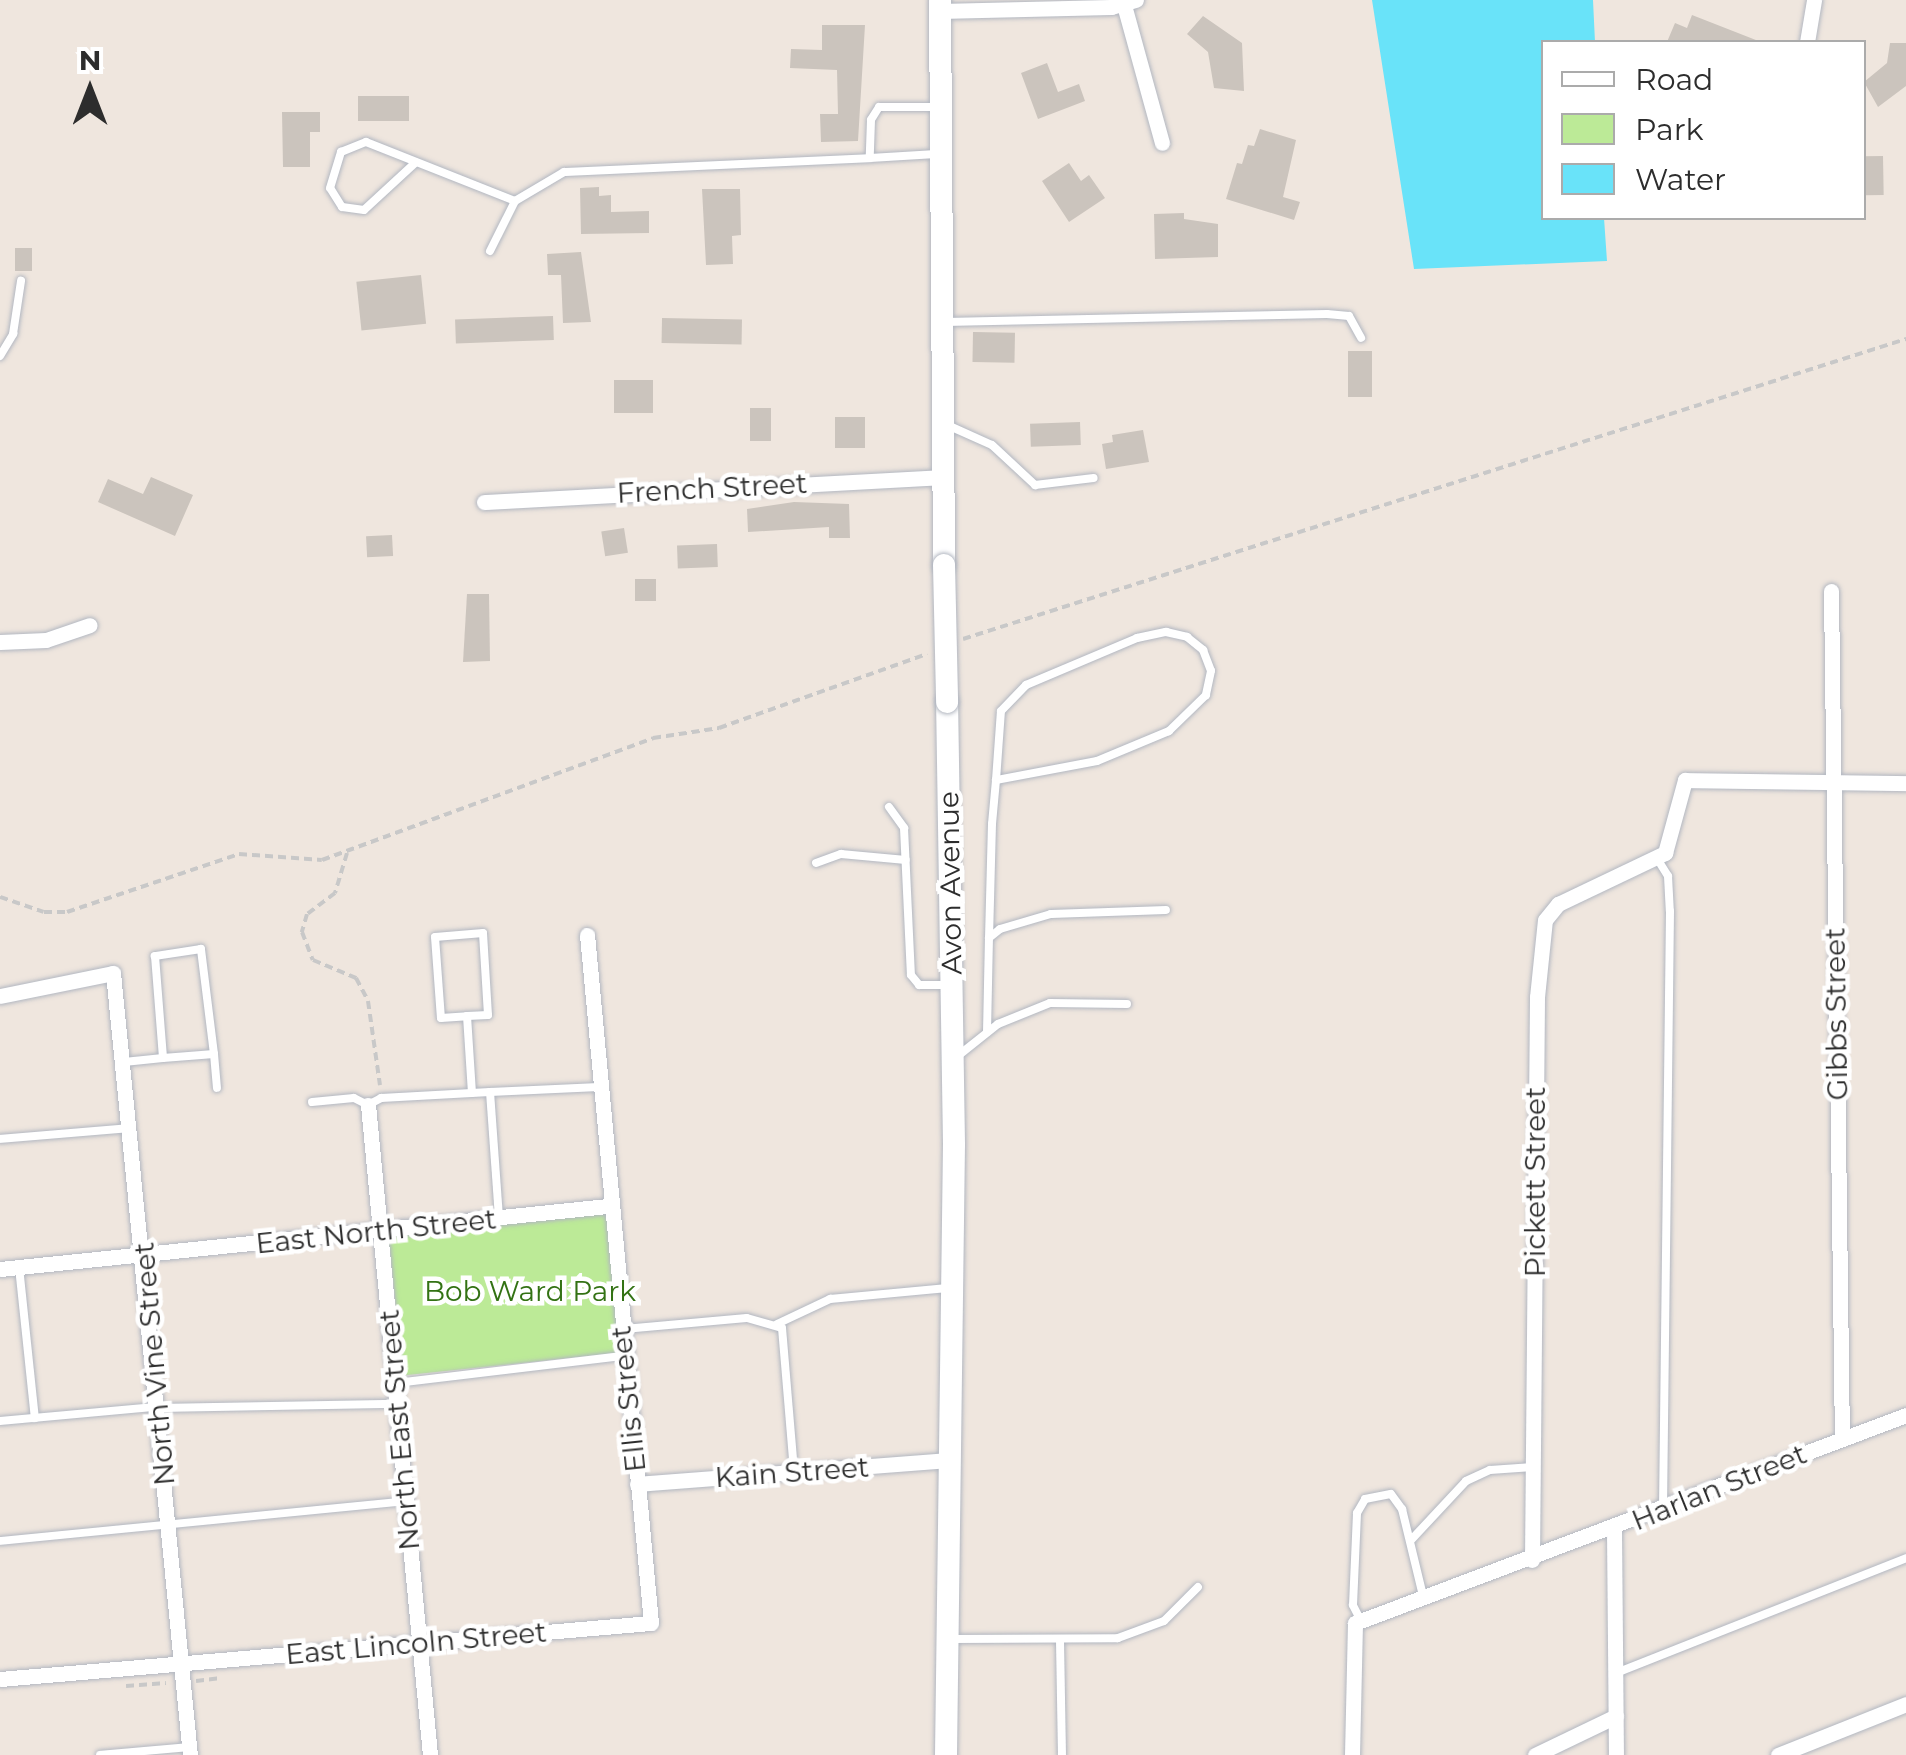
<!DOCTYPE html>
<html>
<head>
<meta charset="utf-8">
<style>
  body { margin:0 }
  #map { position:relative; width:1906px; height:1755px; overflow:hidden; background:#efe6de; font-family:Montserrat,sans-serif }
  div>[style] { position:absolute }
  [style*='--x'] { left:calc(var(--x)*1px); top:calc(var(--y)*1px); width:calc(var(--w)*1px); rotate:calc(var(--a)*1deg) }
  .green>* { inset:0; background:#bcea97; transform-origin:0 0 }
  .water>* { inset:0; background:#69e3f9 }
  .building>* { inset:0; background:#cbc4bd; transform-origin:0 0 }
  .path>* { height:4px; margin-top:-2px; transform-origin:0; background:repeating-linear-gradient(90deg,#c8c8c8 0 8px,transparent 0 13px) }
  .roads { filter:drop-shadow(0 0 2px #b2b7c1) drop-shadow(0 0 2px #b2b7c1) }
  .service>* { height:8px; margin:-4px; padding:0 4px; transform-origin:4px; border-radius:4px; background:#fff }
  .minor>* { height:15px; margin:-7.5px; padding:0 7.5px; transform-origin:7.5px; border-radius:7.5px; background:#fff }
  .secondary>* { height:22px; margin:-11px; padding:0 11px; transform-origin:11px; border-radius:11px; background:#fff }
  .bridges { filter:drop-shadow(0 0 2px #b2b7c1) drop-shadow(0 0 2px #b2b7c1) }
  .secondary-bridge>* { height:22px; margin:-11px; padding:0 11px; transform-origin:11px; border-radius:11px; background:#fff }
  span { translate:-50% -50%; white-space:nowrap; text-align:center; line-height:1.15; -webkit-text-stroke:9px #fff; paint-order:stroke }
  .street-label { font-size:28px; color:#2d2d2d }
  .park-label { font-size:28px; color:#337214 }
  .legend { position:absolute; left:1541px; top:40px; width:325px; height:180px; box-sizing:border-box; background:#fff; border:2px solid #ababab; margin:0; padding:12px 18px; list-style:none; font-size:30px; color:#2d2d2d }
  .legend li { display:flex; align-items:center; gap:20px; height:50px }
  .legend b { width:50px; border:2px solid #ababab }
  .north { position:absolute; left:40px; top:40px; width:100px; height:100px; -webkit-text-stroke:8px #fff; paint-order:stroke; rotate:0deg; font-size:28px; font-weight:700; line-height:40px; text-align:center; color:#2d2d2d }
  .north::after { content:''; display:block; margin:auto; width:35px; height:45px; background:#2d2d2d; clip-path:polygon(50% 0,100% 100%,50% 72%,0 100%) }
</style>
</head>
<body>
<div id="map">
  <div class="green">
    <div style="left:609px;top:1211px;width:142px;height:222px;rotate:84deg"></div>
  </div>
  <div class="water">
    <div style="clip-path:polygon(1372px 0,1593px 0,1595px 42px,1544px 42px,1544px 218px,1604px 218px,1607px 261px,1414px 269px)"></div>
  </div>
  <div class="building">
    <div style="clip-path:polygon(1692px 15px,1761px 42px,1667px 42px,1675px 23px,1687px 28px)"></div>
    <div style="clip-path:polygon(1203px 16px,1242px 43px,1244px 91px,1214px 88px,1208px 52px,1187px 34px)"></div>
    <div style="clip-path:polygon(822px 25px,865px 25px,858px 141px,821px 142px,820px 114px,838px 114px,837px 70px,790px 68px,791px 49px,822px 50px)"></div>
    <div style="clip-path:polygon(1890px 43px,1906px 43px,1906px 86px,1878px 107px,1864px 82px,1887px 63px)"></div>
    <div style="clip-path:polygon(1047px 63px,1058px 92px,1079px 84px,1085px 101px,1038px 119px,1021px 73px)"></div>
    <div style="left:409px;top:96px;width:25px;height:51px;rotate:90deg"></div>
    <div style="clip-path:polygon(282px 112px,320px 112px,320px 132px,310px 132px,310px 167px,283px 167px)"></div>
    <div style="clip-path:polygon(1260px 129px,1296px 140px,1283px 197px,1300px 202px,1294px 220px,1226px 199px,1237px 163px,1242px 164px,1248px 145px,1254px 146px)"></div>
    <div style="left:1883px;top:156px;width:39px;height:19px;rotate:89deg"></div>
    <div style="clip-path:polygon(1069px 163px,1081px 181px,1089px 175px,1105px 198px,1069px 222px,1042px 181px)"></div>
    <div style="clip-path:polygon(599px 187px,599px 196px,611px 195px,611px 212px,649px 211px,649px 233px,581px 234px,580px 188px)"></div>
    <div style="clip-path:polygon(702px 189px,740px 189px,741px 235px,732px 236px,733px 264px,706px 265px)"></div>
    <div style="clip-path:polygon(1184px 213px,1184px 219px,1218px 224px,1218px 257px,1155px 259px,1154px 214px)"></div>
    <div style="left:15px;top:248px;width:17px;height:23px"></div>
    <div style="clip-path:polygon(581px 252px,591px 322px,563px 323px,561px 275px,548px 275px,547px 254px)"></div>
    <div style="left:421px;top:275px;width:49px;height:65px;rotate:84deg"></div>
    <div style="left:553px;top:316px;width:24px;height:98px;rotate:88deg"></div>
    <div style="left:662px;top:318px;width:80px;height:25px;rotate:1deg"></div>
    <div style="left:973px;top:332px;width:42px;height:30px;rotate:1deg"></div>
    <div style="left:1348px;top:351px;width:24px;height:46px"></div>
    <div style="left:614px;top:380px;width:39px;height:33px"></div>
    <div style="left:750px;top:408px;width:21px;height:33px"></div>
    <div style="left:835px;top:417px;width:30px;height:31px"></div>
    <div style="left:1080px;top:422px;width:23px;height:50px;rotate:88deg"></div>
    <div style="clip-path:polygon(1143px 430px,1149px 462px,1106px 469px,1102px 444px,1113px 442px,1112px 435px)"></div>
    <div style="clip-path:polygon(151px 477px,193px 495px,175px 536px,98px 502px,108px 479px,143px 494px)"></div>
    <div style="clip-path:polygon(794px 502px,849px 504px,850px 538px,829px 538px,829px 527px,748px 532px,747px 509px)"></div>
    <div style="left:624px;top:528px;width:25px;height:23px;rotate:81deg"></div>
    <div style="left:392px;top:535px;width:21px;height:26px;rotate:87deg"></div>
    <div style="left:717px;top:544px;width:23px;height:40px;rotate:88deg"></div>
    <div style="left:635px;top:579px;width:21px;height:22px"></div>
    <div style="clip-path:polygon(467px 594px,489px 594px,490px 661px,463px 662px)"></div>
  </div>
  <div class="path">
    <div style="--x:963;--y:639;--w:990;--a:-17.65"></div>
    <div style="--x:347;--y:853;--w:42;--a:106.7"></div>
    <div style="--x:335;--y:893;--w:35;--a:143"></div>
    <div style="--x:307;--y:914;--w:19;--a:106"></div>
    <div style="--x:302;--y:932;--w:30;--a:69"></div>
    <div style="--x:313;--y:960;--w:47;--a:22.7"></div>
    <div style="--x:356;--y:978;--w:26;--a:62"></div>
    <div style="--x:368;--y:1001;--w:85;--a:81.9"></div>
    <div style="--x:0;--y:897;--w:46;--a:18.8"></div>
    <div style="--x:44;--y:912;--w:23;--a:0"></div>
    <div style="--x:67;--y:912;--w:182;--a:-18.6"></div>
    <div style="--x:239;--y:854;--w:83;--a:4.1"></div>
    <div style="--x:322;--y:860;--w:353;--a:-20.2"></div>
    <div style="--x:653;--y:738;--w:67;--a:-8.6"></div>
    <div style="--x:719;--y:728;--w:221;--a:-19.6"></div>
    <div style="--x:196;--y:1681;--w:25;--a:-7"></div>
    <div style="--x:126;--y:1686;--w:40;--a:-4.3"></div>
  </div>
  <div class="roads">
    <div class="service">
      <div style="--x:935;--y:107;--w:56;--a:180"></div>
      <div style="--x:879;--y:107;--w:15;--a:122"></div>
      <div style="--x:871;--y:120;--w:38;--a:92"></div>
      <div style="--x:870;--y:158;--w:66;--a:-3.5"></div>
      <div style="--x:415;--y:163;--w:69;--a:137.3"></div>
      <div style="--x:364;--y:210;--w:22;--a:-172"></div>
      <div style="--x:342;--y:207;--w:22;--a:-122"></div>
      <div style="--x:330;--y:188;--w:38;--a:-73"></div>
      <div style="--x:341;--y:152;--w:27;--a:-22"></div>
      <div style="--x:366;--y:142;--w:160;--a:21.6"></div>
      <div style="--x:490;--y:251;--w:56;--a:-63.4"></div>
      <div style="--x:515;--y:201;--w:57;--a:-30.6"></div>
      <div style="--x:564;--y:172;--w:306;--a:-2.6"></div>
      <div style="--x:945;--y:322;--w:382;--a:-1.2"></div>
      <div style="--x:1327;--y:314;--w:22;--a:5"></div>
      <div style="--x:1349;--y:316;--w:25;--a:61"></div>
      <div style="--x:0;--y:356;--w:26;--a:-59"></div>
      <div style="--x:13;--y:334;--w:54;--a:-81.4"></div>
      <div style="--x:945;--y:424;--w:51;--a:24.1"></div>
      <div style="--x:992;--y:445;--w:59;--a:42.9"></div>
      <div style="--x:1035;--y:485;--w:59;--a:-6.8"></div>
      <div style="--x:889;--y:807;--w:26;--a:54"></div>
      <div style="--x:904;--y:828;--w:147;--a:87.3"></div>
      <div style="--x:911;--y:975;--w:13;--a:51"></div>
      <div style="--x:919;--y:985;--w:28;--a:0"></div>
      <div style="--x:1658;--y:860;--w:19;--a:58"></div>
      <div style="--x:1668;--y:876;--w:35;--a:87"></div>
      <div style="--x:1670;--y:911;--w:595;--a:90.67"></div>
      <div style="--x:816;--y:863;--w:27;--a:-20"></div>
      <div style="--x:841;--y:854;--w:65;--a:5.3"></div>
      <div style="--x:989;--y:938;--w:114;--a:-88.5"></div>
      <div style="--x:992;--y:824;--w:44;--a:-84.8"></div>
      <div style="--x:996;--y:780;--w:69;--a:-85.9"></div>
      <div style="--x:1001;--y:711;--w:36;--a:-46"></div>
      <div style="--x:1026;--y:685;--w:121;--a:-22.9"></div>
      <div style="--x:1137;--y:638;--w:30;--a:-12"></div>
      <div style="--x:1166;--y:632;--w:22;--a:13"></div>
      <div style="--x:1187;--y:637;--w:21;--a:39"></div>
      <div style="--x:1203;--y:650;--w:22;--a:69"></div>
      <div style="--x:1211;--y:671;--w:25;--a:102"></div>
      <div style="--x:1206;--y:695;--w:52;--a:135.8"></div>
      <div style="--x:1169;--y:731;--w:78;--a:157.4"></div>
      <div style="--x:1097;--y:761;--w:103;--a:169.3"></div>
      <div style="--x:467;--y:1016;--w:21;--a:-3"></div>
      <div style="--x:488;--y:1015;--w:82;--a:-93.5"></div>
      <div style="--x:483;--y:933;--w:48;--a:175.2"></div>
      <div style="--x:435;--y:937;--w:81;--a:85.8"></div>
      <div style="--x:441;--y:1018;--w:26;--a:-4"></div>
      <div style="--x:467;--y:1016;--w:77;--a:86.3"></div>
      <div style="--x:987;--y:1032;--w:94;--a:-88.8"></div>
      <div style="--x:989;--y:938;--w:14;--a:-39"></div>
      <div style="--x:1000;--y:929;--w:53;--a:-16.4"></div>
      <div style="--x:1051;--y:914;--w:115;--a:-2"></div>
      <div style="--x:214;--y:1054;--w:34;--a:85"></div>
      <div style="--x:959;--y:1055;--w:50;--a:-38.5"></div>
      <div style="--x:998;--y:1024;--w:56;--a:-22"></div>
      <div style="--x:1050;--y:1003;--w:77;--a:0.7"></div>
      <div style="--x:124;--y:1062;--w:39;--a:-6"></div>
      <div style="--x:163;--y:1058;--w:51;--a:-4.5"></div>
      <div style="--x:214;--y:1054;--w:106;--a:-97.1"></div>
      <div style="--x:201;--y:949;--w:47;--a:171.3"></div>
      <div style="--x:155;--y:956;--w:102;--a:85.5"></div>
      <div style="--x:490;--y:1092;--w:109;--a:-2.6"></div>
      <div style="--x:312;--y:1102;--w:42;--a:-5.4"></div>
      <div style="--x:354;--y:1098;--w:16;--a:27"></div>
      <div style="--x:368;--y:1105;--w:15;--a:-28"></div>
      <div style="--x:381;--y:1098;--w:109;--a:-3.2"></div>
      <div style="--x:490;--y:1092;--w:126;--a:85.9"></div>
      <div style="--x:0;--y:1139;--w:130;--a:-4.8"></div>
      <div style="--x:19;--y:1267;--w:152;--a:84"></div>
      <div style="--x:777;--y:1324;--w:59;--a:-25.3"></div>
      <div style="--x:830;--y:1299;--w:118;--a:-5.4"></div>
      <div style="--x:624;--y:1329;--w:123;--a:-5.1"></div>
      <div style="--x:747;--y:1318;--w:36;--a:16"></div>
      <div style="--x:782;--y:1328;--w:144;--a:85.2"></div>
      <div style="--x:396;--y:1383;--w:230;--a:-6.8"></div>
      <div style="--x:158;--y:1408;--w:240;--a:-1"></div>
      <div style="--x:0;--y:1421;--w:156;--a:-5.2"></div>
      <div style="--x:1412;--y:1539;--w:79;--a:-47"></div>
      <div style="--x:1466;--y:1481;--w:26;--a:-25"></div>
      <div style="--x:1490;--y:1470;--w:43;--a:-4"></div>
      <div style="--x:0;--y:1541;--w:407;--a:-5.6"></div>
      <div style="--x:1361;--y:1621;--w:18;--a:-117"></div>
      <div style="--x:1353;--y:1605;--w:92;--a:-87.5"></div>
      <div style="--x:1357;--y:1513;--w:16;--a:-60"></div>
      <div style="--x:1365;--y:1499;--w:26;--a:-11"></div>
      <div style="--x:1391;--y:1494;--w:19;--a:54"></div>
      <div style="--x:1402;--y:1509;--w:89;--a:76.4"></div>
      <div style="--x:951;--y:1639;--w:167;--a:-0.3"></div>
      <div style="--x:1118;--y:1638;--w:49;--a:-20.3"></div>
      <div style="--x:1164;--y:1621;--w:48;--a:-45"></div>
      <div style="--x:1060;--y:1641;--w:114;--a:89"></div>
      <div style="--x:1616;--y:1673;--w:312;--a:-21.6"></div>
      <div style="--x:100;--y:1755;--w:89;--a:-5.1"></div>
    </div>
    <div class="minor">
      <div style="--x:1124;--y:5;--w:143;--a:74.6"></div>
      <div style="--x:939;--y:11;--w:172;--a:-1.3"></div>
      <div style="--x:1111;--y:7;--w:26;--a:-16"></div>
      <div style="--x:1807;--y:42;--w:43;--a:-80.5"></div>
      <div style="--x:484;--y:502;--w:458;--a:-3.1"></div>
      <div style="--x:1831;--y:591;--w:846;--a:89.26"></div>
      <div style="--x:0;--y:642;--w:46;--a:-2.5"></div>
      <div style="--x:46;--y:640;--w:46;--a:-18.8"></div>
      <div style="--x:0;--y:996;--w:115;--a:-11.5"></div>
      <div style="--x:113;--y:973;--w:786;--a:84.38"></div>
      <div style="--x:368;--y:1105;--w:653;--a:84.55"></div>
      <div style="--x:0;--y:1269;--w:611;--a:-5.92"></div>
      <div style="--x:637;--y:1484;--w:312;--a:-4.4"></div>
      <div style="--x:1614;--y:1530;--w:225;--a:89.5"></div>
      <div style="--x:1532;--y:1560;--w:563;--a:-89.49"></div>
      <div style="--x:1537;--y:997;--w:77;--a:-84.1"></div>
      <div style="--x:1545;--y:920;--w:21;--a:-51"></div>
      <div style="--x:1558;--y:904;--w:119;--a:-25.5"></div>
      <div style="--x:1665;--y:853;--w:76;--a:-74.7"></div>
      <div style="--x:1685;--y:780;--w:221;--a:0.8"></div>
      <div style="--x:0;--y:1679;--w:653;--a:-4.92"></div>
      <div style="--x:651;--y:1623;--w:691;--a:-95.31"></div>
      <div style="--x:1352;--y:1755;--w:132;--a:-88.7"></div>
      <div style="--x:1355;--y:1623;--w:589;--a:-20.68"></div>
      <div style="--x:1535;--y:1755;--w:90;--a:-25.7"></div>
      <div style="--x:1778;--y:1755;--w:138;--a:-21.7"></div>
    </div>
    <div class="secondary">
      <div style="--x:940;--y:0;--w:565;--a:89.59"></div>
      <div style="--x:946;--y:1755;--w:611;--a:-89.25"></div>
      <div style="--x:954;--y:1144;--w:442;--a:-90.9"></div>
    </div>
  </div>
  <div class="bridges">
    <div class="secondary-bridge">
      <div style="--x:944;--y:565;--w:137;--a:88.7"></div>
    </div>
  </div>
  <div class="street-label">
    <span style="left:712px;top:488px;rotate:-3deg">French Street</span>
    <span style="left:950px;top:883px;rotate:-91deg">Avon Avenue</span>
    <span style="left:1836px;top:1014px;rotate:-91deg">Gibbs Street</span>
    <span style="left:1535px;top:1182px;rotate:-90deg">Pickett Street</span>
    <span style="left:376px;top:1231px;rotate:-6deg">East North Street</span>
    <span style="left:154px;top:1364px;rotate:-95deg">North Vine Street</span>
    <span style="left:628px;top:1399px;rotate:-96deg">Ellis Street</span>
    <span style="left:399px;top:1430px;rotate:-95deg">North East Street</span>
    <span style="left:792px;top:1472px;rotate:-4deg">Kain Street</span>
    <span style="left:1719px;top:1487px;rotate:-22deg">Harlan Street</span>
    <span style="left:416px;top:1643px;rotate:-5deg">East Lincoln Street</span>
  </div>
  <div class="park-label">
    <span style="left:530px;top:1291px">Bob Ward Park</span>
  </div>
  <ul class="legend">
  <li><b style="height:12px;background:#fff"></b>Road</li>
  <li><b style="height:28px;background:#bcea97"></b>Park</li>
  <li><b style="height:28px;background:#69e3f9"></b>Water</li>
  </ul>
  <div class="north">N</div>
</div>
</body>
</html>
